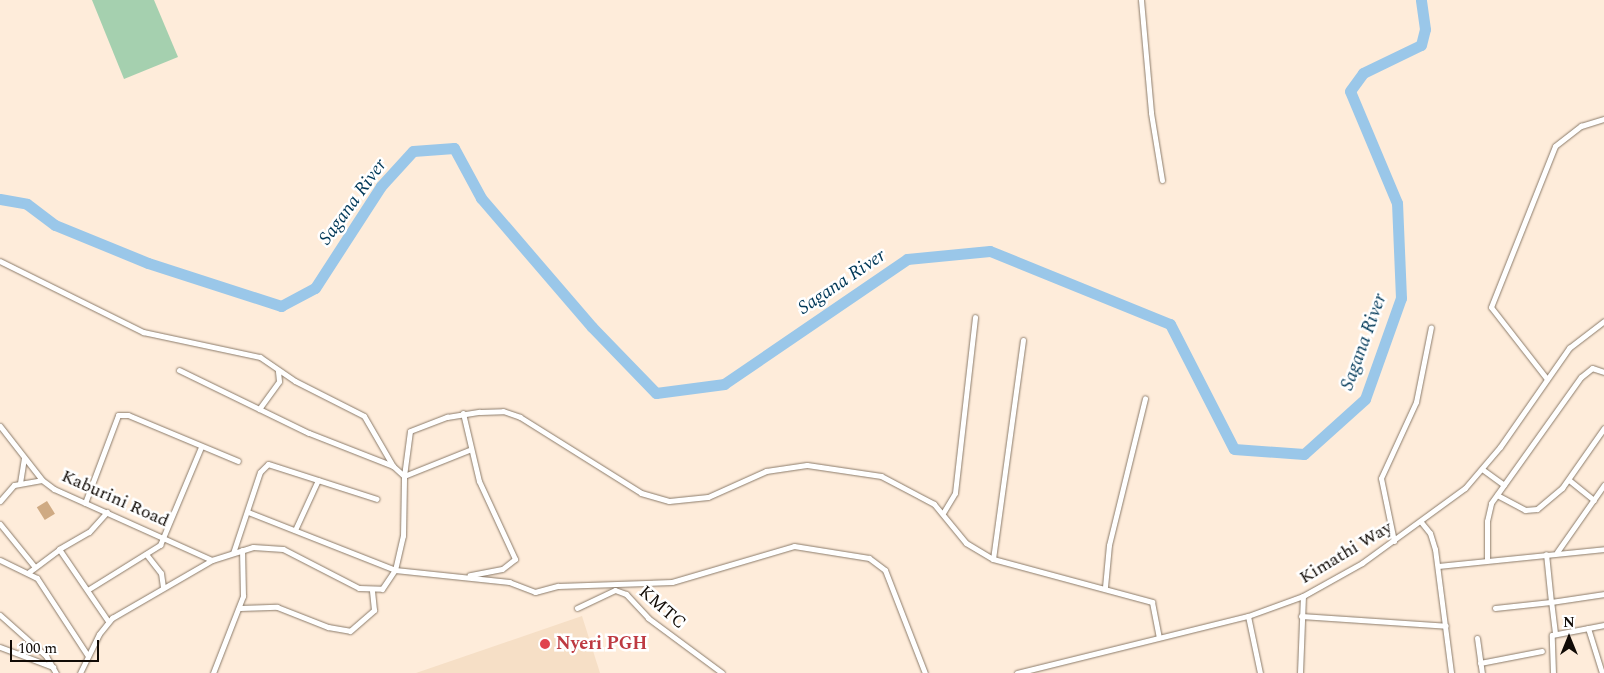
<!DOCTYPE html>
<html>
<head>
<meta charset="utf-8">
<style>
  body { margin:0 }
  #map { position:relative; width:1604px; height:673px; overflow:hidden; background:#feecda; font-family:Spectral,serif }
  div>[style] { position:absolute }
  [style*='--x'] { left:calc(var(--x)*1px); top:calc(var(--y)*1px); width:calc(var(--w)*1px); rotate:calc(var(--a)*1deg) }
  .built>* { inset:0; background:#f6dfc6 }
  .green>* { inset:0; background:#a5d0af }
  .river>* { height:11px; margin:-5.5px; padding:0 5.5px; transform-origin:5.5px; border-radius:5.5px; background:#9ac7e9 }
  .building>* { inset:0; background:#cfaa83; transform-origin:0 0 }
  .roads { filter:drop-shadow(0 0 1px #8b7b6a) drop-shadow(0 0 1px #8b7b6a) }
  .street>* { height:5px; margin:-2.5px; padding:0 2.5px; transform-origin:2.5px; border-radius:2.5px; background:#fff }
  .dots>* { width:14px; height:14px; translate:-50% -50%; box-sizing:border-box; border:2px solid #fff; border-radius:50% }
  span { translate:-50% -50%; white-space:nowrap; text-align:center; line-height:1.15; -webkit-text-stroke:5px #fff; paint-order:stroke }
  .street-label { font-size:18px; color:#110b06 }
  .health-label { font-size:18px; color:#be3a42; font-weight:700 }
  .left { translate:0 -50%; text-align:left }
  .water-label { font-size:19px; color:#003858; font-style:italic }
  .north { position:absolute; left:1544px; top:613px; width:50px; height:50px; -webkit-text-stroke:4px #fff; paint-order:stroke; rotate:0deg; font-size:14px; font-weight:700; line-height:20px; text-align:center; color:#110b06 }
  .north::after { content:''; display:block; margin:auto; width:18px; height:22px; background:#110b06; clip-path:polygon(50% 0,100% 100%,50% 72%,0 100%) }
  .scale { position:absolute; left:10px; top:640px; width:89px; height:22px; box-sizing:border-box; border:2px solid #110b06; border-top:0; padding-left:6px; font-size:15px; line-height:18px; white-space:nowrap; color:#110b06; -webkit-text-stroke:4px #fff; paint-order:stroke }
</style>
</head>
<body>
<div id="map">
  <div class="built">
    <div style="clip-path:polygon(582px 616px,600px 673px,416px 673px)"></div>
  </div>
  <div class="green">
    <div style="clip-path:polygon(92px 0,154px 0,178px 57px,124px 79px)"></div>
  </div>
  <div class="river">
    <div style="--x:0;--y:199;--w:27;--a:10"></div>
    <div style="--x:27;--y:204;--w:35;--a:37"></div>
    <div style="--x:55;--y:225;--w:100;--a:22.2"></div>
    <div style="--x:148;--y:263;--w:140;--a:17.9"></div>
    <div style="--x:281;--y:306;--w:38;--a:-28"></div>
    <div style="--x:315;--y:288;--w:121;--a:-57.1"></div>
    <div style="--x:381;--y:186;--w:47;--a:-47.6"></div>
    <div style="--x:413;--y:151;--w:41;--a:-4.2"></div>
    <div style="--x:454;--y:148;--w:57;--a:61.6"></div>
    <div style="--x:481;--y:198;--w:170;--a:49.3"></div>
    <div style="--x:592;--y:327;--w:92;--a:45.9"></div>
    <div style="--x:656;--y:393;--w:69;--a:-7.5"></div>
    <div style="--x:724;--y:384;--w:222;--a:-34.3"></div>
    <div style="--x:907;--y:259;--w:83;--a:-5.5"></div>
    <div style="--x:990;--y:251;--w:194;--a:22.1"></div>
    <div style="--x:1170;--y:324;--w:140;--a:62.9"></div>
    <div style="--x:1234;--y:449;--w:70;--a:4.1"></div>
    <div style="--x:1304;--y:454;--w:82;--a:-42"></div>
    <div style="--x:1365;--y:399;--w:107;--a:-70.4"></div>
    <div style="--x:1401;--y:298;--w:95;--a:-92.4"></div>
    <div style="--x:1397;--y:203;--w:121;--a:-112.8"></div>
    <div style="--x:1350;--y:91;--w:22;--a:-54"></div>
    <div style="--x:1363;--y:73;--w:64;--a:-25.8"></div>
    <div style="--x:1421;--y:45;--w:16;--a:-76"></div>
    <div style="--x:1425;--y:29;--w:29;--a:-98"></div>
  </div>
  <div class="building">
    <div style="left:47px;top:501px;width:15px;height:12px;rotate:58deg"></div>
  </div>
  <div class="roads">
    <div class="street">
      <div style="--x:1141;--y:0;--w:113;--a:84.9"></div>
      <div style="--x:1151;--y:113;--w:68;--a:80.7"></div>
      <div style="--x:0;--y:261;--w:160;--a:26.4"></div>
      <div style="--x:143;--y:332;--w:120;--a:12.1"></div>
      <div style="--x:260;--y:357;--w:42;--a:34.4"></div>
      <div style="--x:295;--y:381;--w:77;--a:26.9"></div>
      <div style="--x:364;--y:416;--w:58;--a:59.9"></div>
      <div style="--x:179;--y:370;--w:144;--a:25.9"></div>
      <div style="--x:309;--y:433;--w:90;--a:21.4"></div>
      <div style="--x:393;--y:466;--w:15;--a:42"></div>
      <div style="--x:404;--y:476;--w:70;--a:-21.8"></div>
      <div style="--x:1547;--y:379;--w:91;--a:-127.9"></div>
      <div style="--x:1491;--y:307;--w:173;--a:-68.3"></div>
      <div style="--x:1555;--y:146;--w:33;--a:-38"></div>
      <div style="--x:1581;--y:126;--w:24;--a:-17"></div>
      <div style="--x:259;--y:409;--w:34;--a:-54"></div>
      <div style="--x:279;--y:381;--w:10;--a:-96"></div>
      <div style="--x:463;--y:413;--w:70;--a:76.8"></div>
      <div style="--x:479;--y:481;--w:86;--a:65.2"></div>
      <div style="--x:515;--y:559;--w:16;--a:142"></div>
      <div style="--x:502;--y:569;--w:33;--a:169"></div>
      <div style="--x:0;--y:426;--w:68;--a:52.1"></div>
      <div style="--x:42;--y:480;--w:15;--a:37"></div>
      <div style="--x:54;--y:489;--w:173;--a:24.2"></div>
      <div style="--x:1482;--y:469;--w:27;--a:36"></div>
      <div style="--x:1569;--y:480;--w:32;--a:39"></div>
      <div style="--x:20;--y:483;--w:25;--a:-81"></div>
      <div style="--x:1497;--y:495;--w:32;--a:28"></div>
      <div style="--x:1525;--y:510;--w:12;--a:-5"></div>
      <div style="--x:1537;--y:509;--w:33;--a:-40"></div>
      <div style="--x:1562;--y:488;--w:73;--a:-55"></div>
      <div style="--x:0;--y:501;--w:21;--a:-49"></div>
      <div style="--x:14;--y:485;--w:28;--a:-10"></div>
      <div style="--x:85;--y:503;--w:94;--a:-69.4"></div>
      <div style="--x:118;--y:415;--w:10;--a:0"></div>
      <div style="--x:128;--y:415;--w:119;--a:22.7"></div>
      <div style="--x:248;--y:512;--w:158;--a:21.5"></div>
      <div style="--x:395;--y:570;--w:115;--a:6"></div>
      <div style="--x:509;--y:582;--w:28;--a:21"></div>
      <div style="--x:535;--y:592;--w:24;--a:-15"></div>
      <div style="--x:558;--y:586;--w:114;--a:-2"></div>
      <div style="--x:672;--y:582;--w:127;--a:-16.4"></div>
      <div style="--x:794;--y:546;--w:76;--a:9.1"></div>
      <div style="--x:869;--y:558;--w:20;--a:37"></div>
      <div style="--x:885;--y:570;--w:110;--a:68.8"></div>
      <div style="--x:943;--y:513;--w:23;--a:-59"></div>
      <div style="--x:955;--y:493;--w:177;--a:-83.5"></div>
      <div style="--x:1421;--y:522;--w:14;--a:51"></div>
      <div style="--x:1430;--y:533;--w:17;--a:73"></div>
      <div style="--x:1435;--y:549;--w:125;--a:82.6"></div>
      <div style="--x:0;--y:524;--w:54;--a:51"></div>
      <div style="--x:295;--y:530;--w:55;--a:-65.3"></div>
      <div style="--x:1394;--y:541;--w:64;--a:-101.7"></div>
      <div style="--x:1381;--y:478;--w:84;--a:-65.3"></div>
      <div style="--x:1416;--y:402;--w:76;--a:-78.7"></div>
      <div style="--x:59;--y:549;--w:34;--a:-30"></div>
      <div style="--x:89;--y:532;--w:27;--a:-48"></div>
      <div style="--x:1557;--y:552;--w:82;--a:-55"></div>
      <div style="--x:233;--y:553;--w:85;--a:-71.6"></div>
      <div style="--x:260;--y:472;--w:11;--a:-45"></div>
      <div style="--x:268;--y:464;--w:114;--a:17.8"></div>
      <div style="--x:146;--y:554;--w:24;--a:52"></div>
      <div style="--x:161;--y:573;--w:14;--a:82"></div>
      <div style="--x:993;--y:559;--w:221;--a:-82.2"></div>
      <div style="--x:0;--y:560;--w:41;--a:25.9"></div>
      <div style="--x:37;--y:578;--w:93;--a:56.8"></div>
      <div style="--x:1487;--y:560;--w:39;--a:-90"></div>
      <div style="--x:1487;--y:521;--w:18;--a:-77"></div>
      <div style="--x:1491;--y:503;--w:155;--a:-54.5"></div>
      <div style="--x:1581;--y:377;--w:14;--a:-39"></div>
      <div style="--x:1592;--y:368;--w:13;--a:18"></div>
      <div style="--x:1438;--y:566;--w:167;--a:-5.8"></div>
      <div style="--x:29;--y:572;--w:38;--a:-37"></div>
      <div style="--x:59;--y:549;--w:87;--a:55.8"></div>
      <div style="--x:1105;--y:587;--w:42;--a:-84.6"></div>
      <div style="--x:1109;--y:545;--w:151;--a:-76.2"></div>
      <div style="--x:89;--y:589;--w:84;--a:-31.8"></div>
      <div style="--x:160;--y:545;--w:106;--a:-67.3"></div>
      <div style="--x:240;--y:608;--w:37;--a:-2"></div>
      <div style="--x:277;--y:607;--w:55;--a:21.4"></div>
      <div style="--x:328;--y:627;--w:22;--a:10"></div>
      <div style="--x:350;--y:631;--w:32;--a:-41"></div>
      <div style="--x:374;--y:610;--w:19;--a:-96"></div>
      <div style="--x:577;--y:608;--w:42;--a:-25.3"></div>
      <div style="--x:615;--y:590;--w:12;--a:20"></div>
      <div style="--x:626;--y:594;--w:33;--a:47"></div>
      <div style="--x:648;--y:618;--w:92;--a:36.6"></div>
      <div style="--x:1495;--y:608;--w:56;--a:-6.1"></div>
      <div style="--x:1551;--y:602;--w:48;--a:-95.9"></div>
      <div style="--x:0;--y:615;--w:62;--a:41.7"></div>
      <div style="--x:46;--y:656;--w:20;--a:60"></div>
      <div style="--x:1248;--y:616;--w:58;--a:78.1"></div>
      <div style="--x:1301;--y:616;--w:145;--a:3.9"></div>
      <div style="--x:1588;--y:628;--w:47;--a:72.7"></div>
      <div style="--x:1555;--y:633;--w:31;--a:-97"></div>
      <div style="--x:1551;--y:602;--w:54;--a:-8.6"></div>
      <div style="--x:1477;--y:638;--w:35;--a:82"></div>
      <div style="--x:0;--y:647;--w:57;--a:20.7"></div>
      <div style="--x:1480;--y:663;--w:63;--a:-11"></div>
      <div style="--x:80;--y:673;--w:43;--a:-64"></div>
      <div style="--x:99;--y:634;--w:21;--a:-51"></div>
      <div style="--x:112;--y:618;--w:116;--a:-30.1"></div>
      <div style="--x:212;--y:560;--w:43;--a:-17.6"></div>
      <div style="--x:253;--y:547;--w:30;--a:4"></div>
      <div style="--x:283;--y:549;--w:85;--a:27.2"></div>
      <div style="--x:359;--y:588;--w:23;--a:2"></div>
      <div style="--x:382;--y:589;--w:23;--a:-56"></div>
      <div style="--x:395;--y:570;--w:35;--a:-77"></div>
      <div style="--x:403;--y:536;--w:60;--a:-89"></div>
      <div style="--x:404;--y:476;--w:45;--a:-82.4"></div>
      <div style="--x:410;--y:431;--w:40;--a:-21"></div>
      <div style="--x:447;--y:417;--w:33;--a:-9"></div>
      <div style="--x:480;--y:412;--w:23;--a:-2"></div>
      <div style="--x:503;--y:411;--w:18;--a:19"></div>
      <div style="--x:520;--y:417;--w:143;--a:32.1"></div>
      <div style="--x:641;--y:493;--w:29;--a:16"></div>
      <div style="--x:669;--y:501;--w:39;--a:-6"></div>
      <div style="--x:708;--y:497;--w:64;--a:-24.1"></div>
      <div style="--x:766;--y:471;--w:41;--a:-8.3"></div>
      <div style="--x:807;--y:465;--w:75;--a:8.5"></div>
      <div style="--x:881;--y:476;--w:60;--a:27.8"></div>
      <div style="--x:934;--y:504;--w:50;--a:50.6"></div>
      <div style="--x:966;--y:543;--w:31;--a:31"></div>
      <div style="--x:993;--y:559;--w:165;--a:15.1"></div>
      <div style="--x:1152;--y:602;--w:36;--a:79"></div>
      <div style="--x:213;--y:673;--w:83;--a:-68.7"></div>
      <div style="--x:243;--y:596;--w:46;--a:-91.2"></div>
      <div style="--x:1017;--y:673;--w:238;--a:-13.9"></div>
      <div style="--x:1248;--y:616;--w:59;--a:-20"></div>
      <div style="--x:1303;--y:596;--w:68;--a:-29.2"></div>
      <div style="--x:1362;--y:563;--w:127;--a:-36.1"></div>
      <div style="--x:1465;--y:488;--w:54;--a:-49.5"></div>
      <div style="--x:1500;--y:447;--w:121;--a:-55.1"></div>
      <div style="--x:1569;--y:348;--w:44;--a:-37.6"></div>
      <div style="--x:1300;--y:673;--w:77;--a:-87.8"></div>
      <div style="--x:1553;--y:673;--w:38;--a:-92"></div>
      <div style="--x:1552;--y:635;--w:53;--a:-10.9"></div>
    </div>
  </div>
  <div class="dots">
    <div style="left:545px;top:644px;background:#e0444e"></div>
  </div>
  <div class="street-label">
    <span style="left:115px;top:499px;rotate:24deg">Kaburini Road</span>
    <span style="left:1346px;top:553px;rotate:-31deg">Kimathi Way</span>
    <span style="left:662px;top:608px;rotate:41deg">KMTC</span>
  </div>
  <div class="health-label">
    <span class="left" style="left:556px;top:644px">Nyeri PGH</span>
  </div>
  <div class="water-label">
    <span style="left:353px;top:202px;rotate:-54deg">Sagana River</span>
    <span style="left:842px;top:282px;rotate:-34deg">Sagana River</span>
    <span style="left:1364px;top:342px;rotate:-70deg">Sagana River</span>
  </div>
  <div class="north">N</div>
  <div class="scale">100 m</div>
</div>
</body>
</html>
